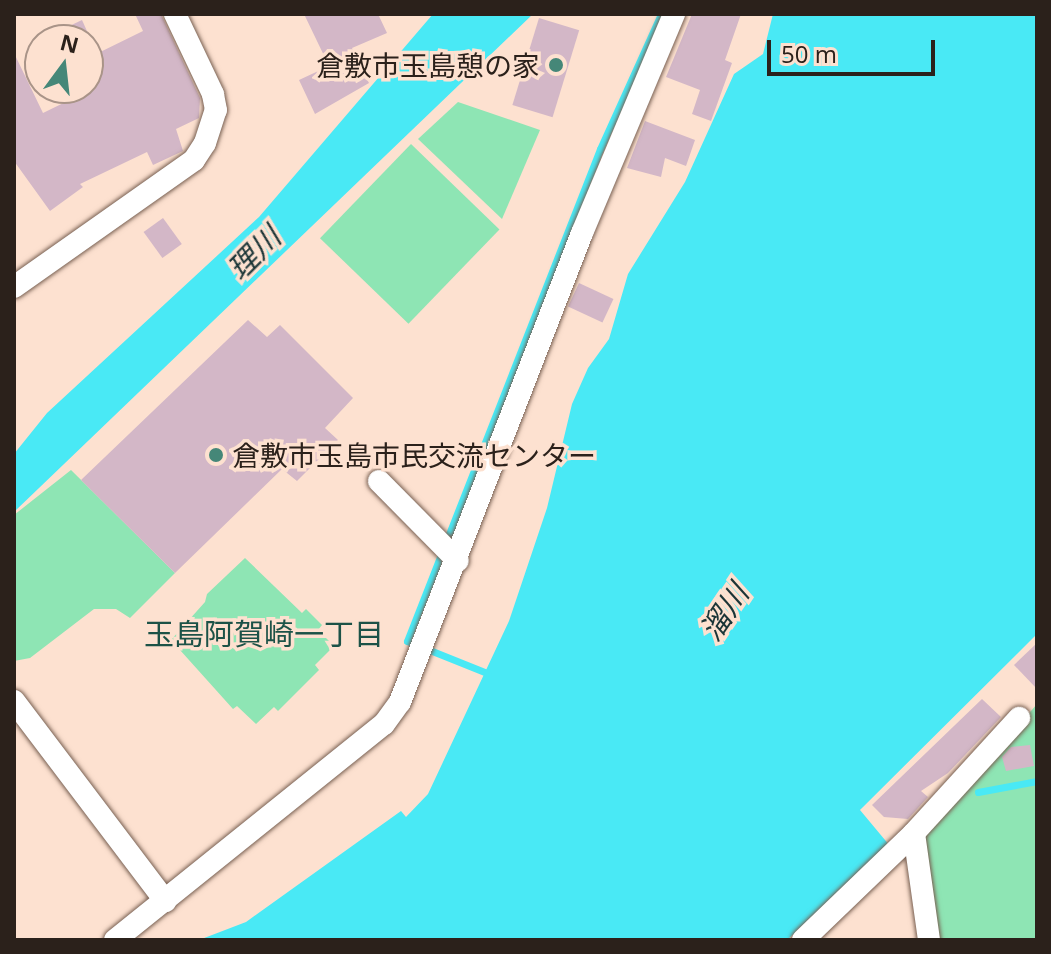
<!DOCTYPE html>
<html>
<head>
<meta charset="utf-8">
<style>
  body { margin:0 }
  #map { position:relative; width:1051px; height:954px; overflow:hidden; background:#fde1d0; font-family:"Open Sans","Noto Sans JP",sans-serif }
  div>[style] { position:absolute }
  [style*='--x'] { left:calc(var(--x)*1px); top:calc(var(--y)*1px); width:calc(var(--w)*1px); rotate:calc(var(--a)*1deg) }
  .green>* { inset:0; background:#8ee5b4; transform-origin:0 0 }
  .water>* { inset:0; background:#49e9f5 }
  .stream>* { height:7px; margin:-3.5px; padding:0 3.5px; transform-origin:3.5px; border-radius:3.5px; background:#49e9f5 }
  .building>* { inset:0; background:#d3b7c7; transform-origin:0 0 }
  .roads { filter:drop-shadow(0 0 2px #786052) drop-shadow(0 0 2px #786052) }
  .minor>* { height:22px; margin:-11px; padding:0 11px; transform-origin:11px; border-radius:11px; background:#fff }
  .dots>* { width:22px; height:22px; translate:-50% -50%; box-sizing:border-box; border:4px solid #fde1d0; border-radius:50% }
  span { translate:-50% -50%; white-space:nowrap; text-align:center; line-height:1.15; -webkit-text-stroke:7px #fde1d0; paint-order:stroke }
  .poi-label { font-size:28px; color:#2b211b }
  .right { translate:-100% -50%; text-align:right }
  .left { translate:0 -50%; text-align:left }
  .water-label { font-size:30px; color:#1b3537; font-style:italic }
  .neighbourhood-label { font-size:30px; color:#1c5247 }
  .frame { position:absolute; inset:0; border:16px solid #2b211b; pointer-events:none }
  .north { position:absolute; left:24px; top:24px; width:80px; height:80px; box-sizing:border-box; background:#fde1d0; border:2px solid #a99488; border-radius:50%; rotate:15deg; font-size:22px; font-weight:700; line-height:32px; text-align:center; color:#2b211b }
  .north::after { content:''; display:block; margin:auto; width:28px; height:36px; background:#458778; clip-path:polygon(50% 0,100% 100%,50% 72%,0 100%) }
  .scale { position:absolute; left:767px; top:40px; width:168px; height:36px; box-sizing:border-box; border:4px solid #2b211b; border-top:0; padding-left:10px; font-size:24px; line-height:28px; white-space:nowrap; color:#2b211b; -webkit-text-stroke:6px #fde1d0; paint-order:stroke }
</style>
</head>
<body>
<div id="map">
  <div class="green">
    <div style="clip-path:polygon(458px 102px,540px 130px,502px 219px,418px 139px)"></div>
    <div style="left:411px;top:144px;width:123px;height:131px;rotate:44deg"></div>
    <div style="clip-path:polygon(71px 470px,175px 573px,130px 618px,116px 609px,94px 609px,30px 658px,14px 661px,14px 515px)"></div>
    <div style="clip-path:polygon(245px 558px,302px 613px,306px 609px,322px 625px,318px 630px,334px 646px,315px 665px,319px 670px,278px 711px,274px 707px,256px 724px,237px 706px,233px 709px,171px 640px,205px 602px,207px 594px)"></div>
    <div style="clip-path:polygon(1037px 704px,1037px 940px,937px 940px,924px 835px)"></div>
  </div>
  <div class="water">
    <div style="clip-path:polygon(433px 14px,533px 14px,14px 512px,14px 454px,47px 413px,259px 217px)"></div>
    <div style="clip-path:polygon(773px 14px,1037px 14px,1037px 634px,860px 810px,890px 846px,787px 940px,199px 940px,246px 922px,401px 811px,406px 817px,428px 794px,509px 621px,547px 508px,572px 404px,588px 368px,609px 339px,628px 274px,685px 182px,734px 74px,763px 54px)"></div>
  </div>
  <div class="stream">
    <div style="--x:487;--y:673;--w:86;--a:-158.2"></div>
    <div style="--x:407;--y:641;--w:529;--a:-68.58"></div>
    <div style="--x:600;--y:149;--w:148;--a:-65.7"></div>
    <div style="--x:978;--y:792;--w:60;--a:-10.6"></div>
  </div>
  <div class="building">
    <div style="clip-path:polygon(135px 14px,161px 14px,200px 98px,199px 118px,176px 129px,183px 151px,153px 165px,147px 152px,80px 184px,83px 187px,50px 211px,14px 161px,14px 53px,43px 113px,88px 91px,88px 58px,143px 31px)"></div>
    <div style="clip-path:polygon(304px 14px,378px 14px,387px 33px,352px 48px,369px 83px,315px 114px,299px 80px,329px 66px)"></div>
    <div style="clip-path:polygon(692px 14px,741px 14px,725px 60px,732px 63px,711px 121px,692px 114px,700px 90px,666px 77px)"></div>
    <div style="left:539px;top:18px;width:42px;height:91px;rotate:17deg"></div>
    <div style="clip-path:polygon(82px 20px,91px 40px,40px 40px)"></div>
    <div style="clip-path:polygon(645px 121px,695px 140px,686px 166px,665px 158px,661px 177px,627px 168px)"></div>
    <div style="left:163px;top:218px;width:32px;height:24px;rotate:54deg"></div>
    <div style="left:579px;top:283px;width:38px;height:26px;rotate:25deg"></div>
    <div style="clip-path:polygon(248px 320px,267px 337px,280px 325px,353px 398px,325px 428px,338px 440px,297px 481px,282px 469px,175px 573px,81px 480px)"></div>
    <div style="clip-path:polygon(1037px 643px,1037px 689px,1014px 665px)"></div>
    <div style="clip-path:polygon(982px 699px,1001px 717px,948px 773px,921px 791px,928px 797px,908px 819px,884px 817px,872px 805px)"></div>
    <div style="clip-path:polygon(1030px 745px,1034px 766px,1006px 771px,1002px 757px,1011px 747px)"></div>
  </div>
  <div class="roads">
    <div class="minor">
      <div style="--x:14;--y:287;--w:220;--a:-35.2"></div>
      <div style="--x:194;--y:160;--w:20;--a:-57"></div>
      <div style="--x:205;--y:143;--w:35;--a:-72"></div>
      <div style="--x:216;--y:110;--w:16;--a:-101"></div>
      <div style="--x:213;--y:94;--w:89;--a:-115.4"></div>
      <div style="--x:379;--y:481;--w:112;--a:45.4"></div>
      <div style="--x:14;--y:701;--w:251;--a:52.9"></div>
      <div style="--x:115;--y:940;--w:345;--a:-38.8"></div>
      <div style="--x:384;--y:724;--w:27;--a:-54"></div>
      <div style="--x:400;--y:702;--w:503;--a:-68.79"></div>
      <div style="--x:582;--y:233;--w:238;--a:-67.2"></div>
      <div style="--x:803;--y:940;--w:154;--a:-43.9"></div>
      <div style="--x:929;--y:940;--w:108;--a:-98"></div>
      <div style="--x:914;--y:833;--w:156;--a:-47.6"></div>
    </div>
  </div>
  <div class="dots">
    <div style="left:556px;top:65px;background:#458778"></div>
    <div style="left:216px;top:455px;background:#458778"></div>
  </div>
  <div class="poi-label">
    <span class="right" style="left:540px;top:65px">倉敷市玉島憩の家</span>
    <span class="left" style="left:232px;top:455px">倉敷市玉島市民交流センター</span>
  </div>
  <div class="water-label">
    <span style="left:254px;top:253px;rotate:-45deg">理川</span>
    <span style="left:724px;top:612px;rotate:-56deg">溜川</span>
  </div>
  <div class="neighbourhood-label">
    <span style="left:264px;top:634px">玉島阿賀崎一丁目</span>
  </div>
  <div class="frame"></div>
  <div class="north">N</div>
  <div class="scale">50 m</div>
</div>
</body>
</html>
